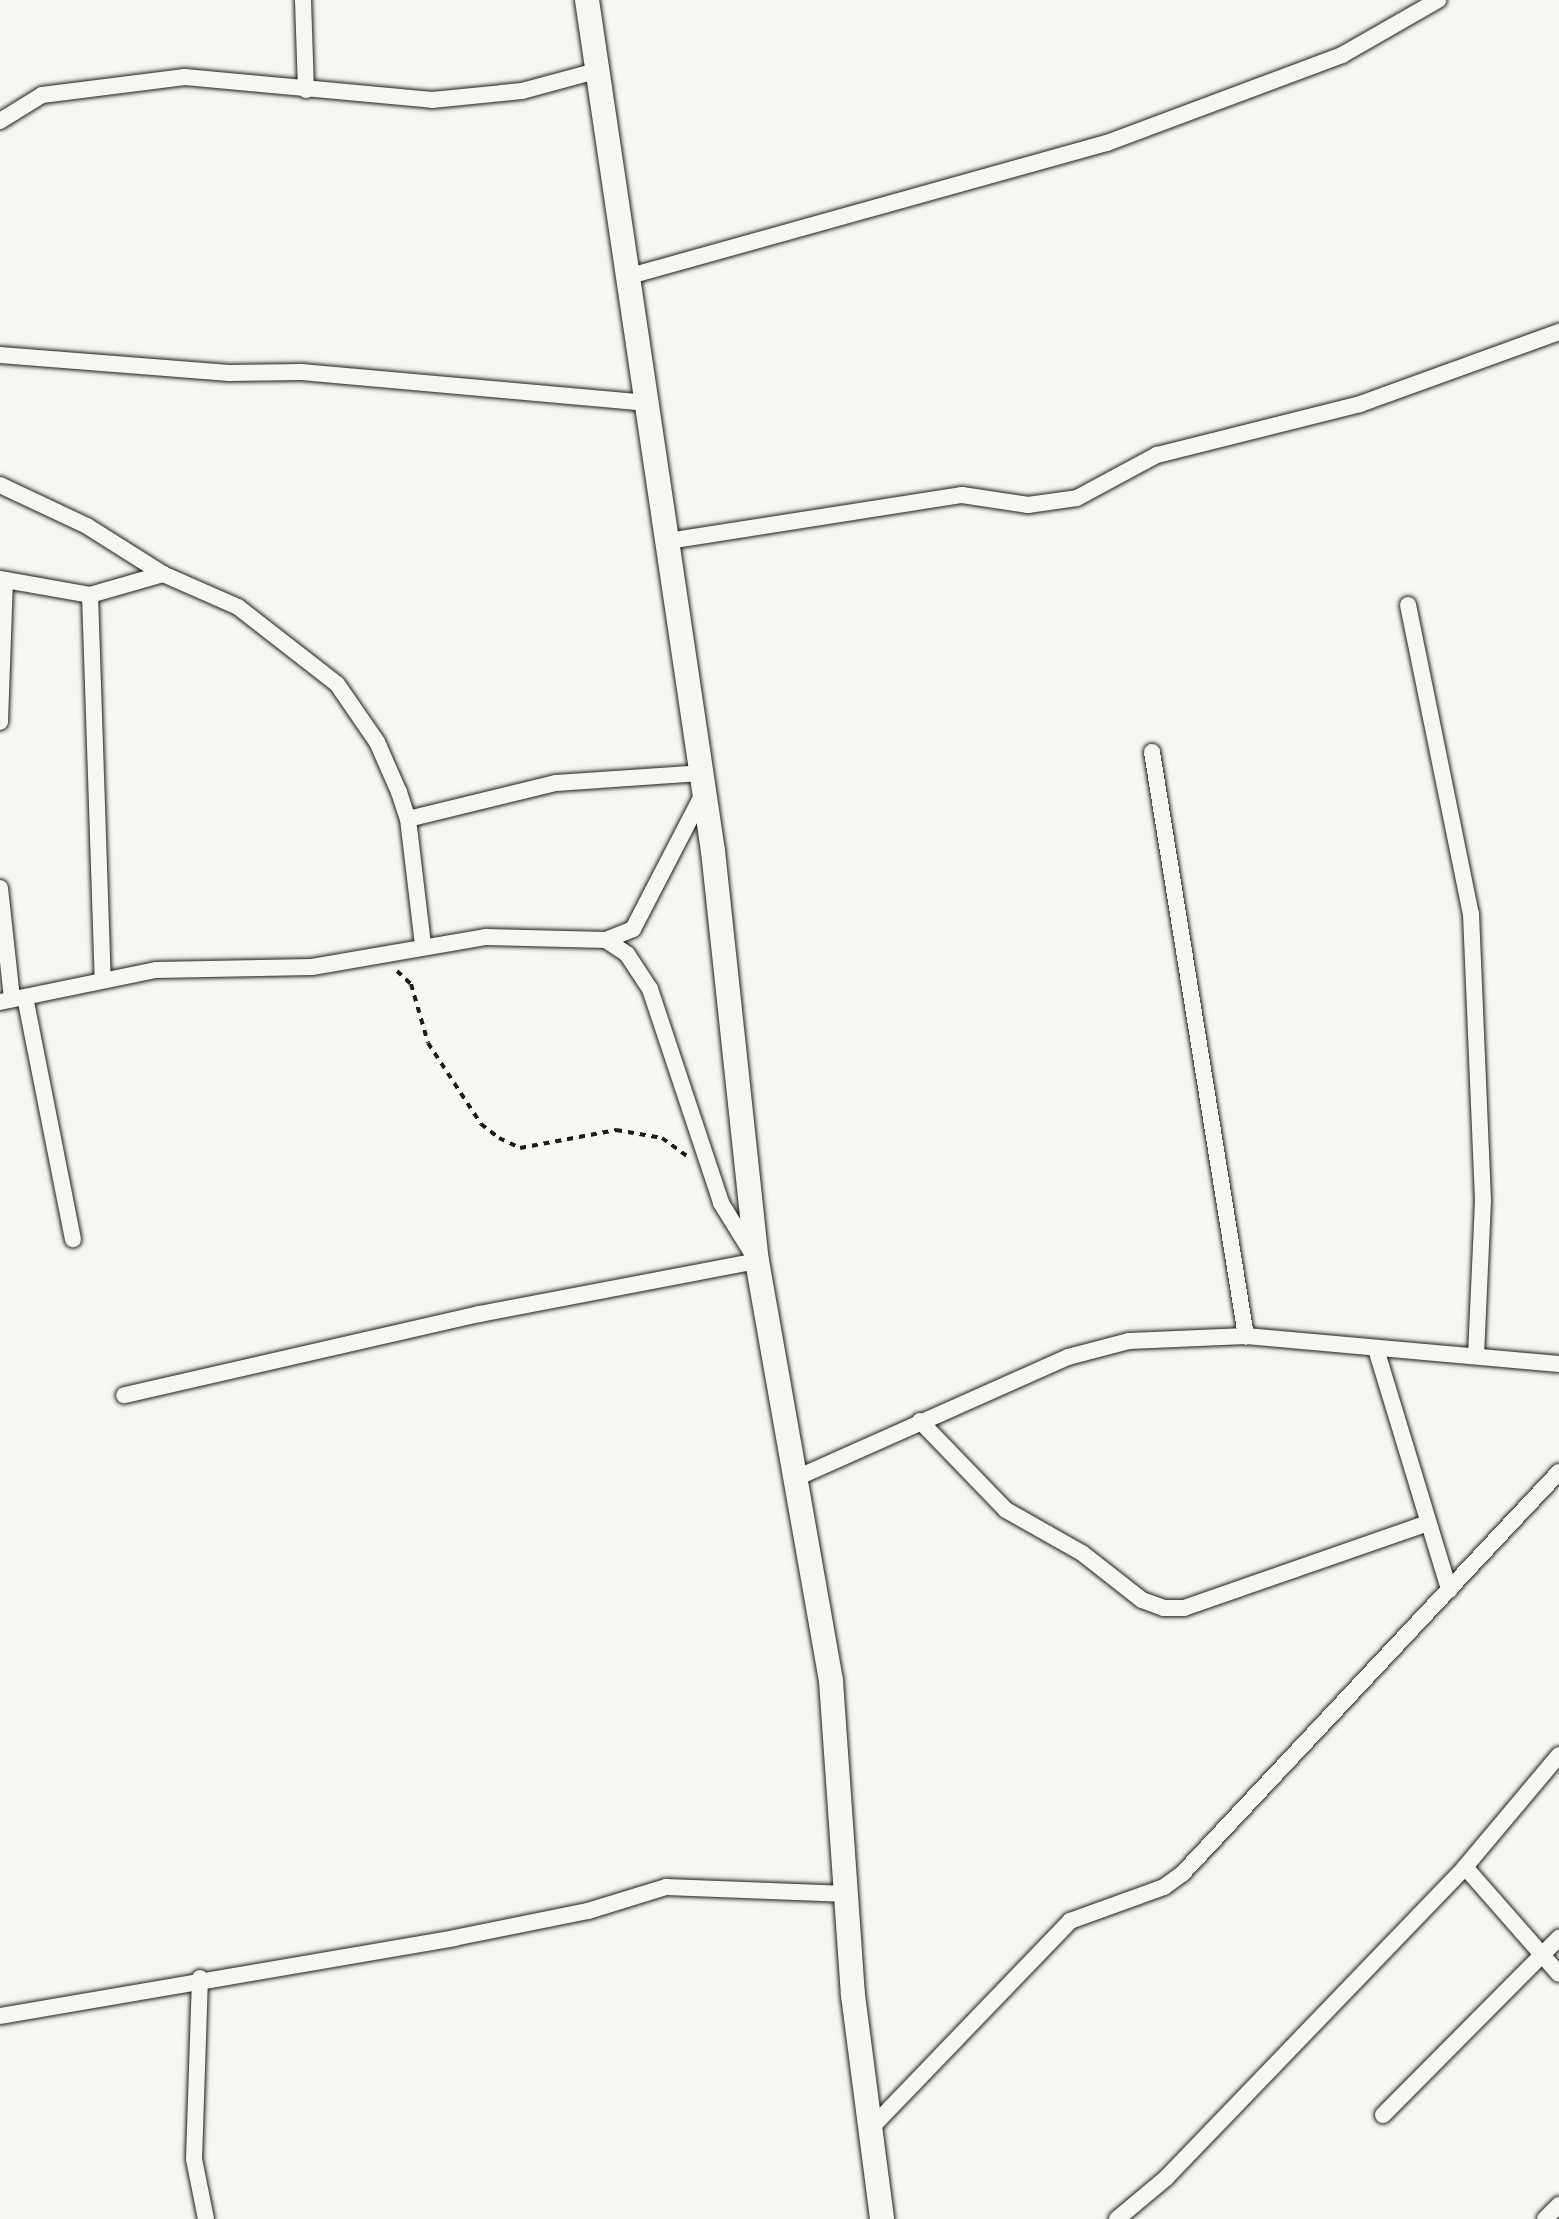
<!DOCTYPE html>
<html>
<head>
<meta charset="utf-8">
<style>
  body { margin:0 }
  #map { position:relative; width:1559px; height:2219px; overflow:hidden; background:#f6f6f2; font-family:"Gochi Hand",sans-serif }
  div>[style] { position:absolute }
  [style*='--x'] { left:calc(var(--x)*1px); top:calc(var(--y)*1px); width:calc(var(--w)*1px); rotate:calc(var(--a)*1deg) }
  .path>* { height:4px; margin-top:-2px; transform-origin:0; background:repeating-linear-gradient(90deg,#1c1c1c 0 6px,transparent 0 12px) }
  .roads { filter:drop-shadow(0 0 2px #1c1c1c) drop-shadow(0 0 2px #1c1c1c) }
  .street>* { height:16px; margin:-8px; padding:0 8px; transform-origin:8px; border-radius:8px; background:#f6f6f2 }
  .secondary>* { height:24px; margin:-12px; padding:0 12px; transform-origin:12px; border-radius:12px; background:#f6f6f2 }
  span { translate:-50% -50%; white-space:nowrap; text-align:center; line-height:1.15; -webkit-text-stroke:7px #f6f6f2; paint-order:stroke }
</style>
</head>
<body>
<div id="map">
  <div class="path">
    <div style="--x:397;--y:971;--w:19;--a:43"></div>
    <div style="--x:411;--y:984;--w:61;--a:73.9"></div>
    <div style="--x:428;--y:1043;--w:97;--a:56.8"></div>
    <div style="--x:481;--y:1124;--w:23;--a:38"></div>
    <div style="--x:499;--y:1138;--w:23;--a:25"></div>
    <div style="--x:520;--y:1148;--w:98;--a:-10.6"></div>
    <div style="--x:616;--y:1130;--w:47;--a:9.9"></div>
    <div style="--x:662;--y:1138;--w:31;--a:36"></div>
  </div>
  <div class="roads">
    <div class="street">
      <div style="--x:303;--y:0;--w:90;--a:88.1"></div>
      <div style="--x:0;--y:121;--w:49;--a:-31.8"></div>
      <div style="--x:42;--y:95;--w:144;--a:-7.2"></div>
      <div style="--x:185;--y:77;--w:248;--a:5.3"></div>
      <div style="--x:432;--y:100;--w:90;--a:-5.7"></div>
      <div style="--x:522;--y:91;--w:81;--a:-15.1"></div>
      <div style="--x:630;--y:276;--w:495;--a:-15.6"></div>
      <div style="--x:1107;--y:143;--w:251;--a:-20.5"></div>
      <div style="--x:1342;--y:55;--w:111;--a:-29.8"></div>
      <div style="--x:0;--y:355;--w:230;--a:4.5"></div>
      <div style="--x:229;--y:373;--w:72;--a:-0.8"></div>
      <div style="--x:301;--y:372;--w:349;--a:5.1"></div>
      <div style="--x:0;--y:485;--w:96;--a:25.2"></div>
      <div style="--x:87;--y:526;--w:90;--a:32.3"></div>
      <div style="--x:163;--y:574;--w:82;--a:23.7"></div>
      <div style="--x:238;--y:607;--w:125;--a:37.9"></div>
      <div style="--x:337;--y:684;--w:70;--a:55.4"></div>
      <div style="--x:377;--y:742;--w:55;--a:66.3"></div>
      <div style="--x:399;--y:792;--w:28;--a:72"></div>
      <div style="--x:408;--y:819;--w:127;--a:83.2"></div>
      <div style="--x:668;--y:541;--w:298;--a:-8.9"></div>
      <div style="--x:962;--y:495;--w:67;--a:8.6"></div>
      <div style="--x:1028;--y:505;--w:49;--a:-8.1"></div>
      <div style="--x:1077;--y:498;--w:91;--a:-28.3"></div>
      <div style="--x:1157;--y:455;--w:209;--a:-14.1"></div>
      <div style="--x:1360;--y:404;--w:212;--a:-19.9"></div>
      <div style="--x:0;--y:579;--w:91;--a:10.1"></div>
      <div style="--x:90;--y:595;--w:76;--a:-16"></div>
      <div style="--x:90;--y:595;--w:384;--a:88.1"></div>
      <div style="--x:1408;--y:605;--w:315;--a:78.5"></div>
      <div style="--x:1471;--y:914;--w:287;--a:87.6"></div>
      <div style="--x:1483;--y:1201;--w:154;--a:92.6"></div>
      <div style="--x:0;--y:722;--w:142;--a:-88"></div>
      <div style="--x:1152;--y:752;--w:592;--a:80.86"></div>
      <div style="--x:408;--y:819;--w:152;--a:-13.7"></div>
      <div style="--x:556;--y:783;--w:145;--a:-3.9"></div>
      <div style="--x:0;--y:888;--w:112;--a:83.8"></div>
      <div style="--x:606;--y:940;--w:29;--a:-22"></div>
      <div style="--x:633;--y:929;--w:154;--a:-62.6"></div>
      <div style="--x:25;--y:997;--w:247;--a:78.8"></div>
      <div style="--x:0;--y:1002;--w:159;--a:-11.6"></div>
      <div style="--x:156;--y:970;--w:156;--a:-1.1"></div>
      <div style="--x:312;--y:967;--w:177;--a:-9.8"></div>
      <div style="--x:486;--y:937;--w:120;--a:1.4"></div>
      <div style="--x:606;--y:940;--w:25;--a:34"></div>
      <div style="--x:627;--y:954;--w:42;--a:56.7"></div>
      <div style="--x:650;--y:989;--w:225;--a:71.6"></div>
      <div style="--x:721;--y:1203;--w:68;--a:58.2"></div>
      <div style="--x:757;--y:1261;--w:283;--a:169.2"></div>
      <div style="--x:479;--y:1314;--w:364;--a:167.1"></div>
      <div style="--x:1376;--y:1349;--w:252;--a:73.1"></div>
      <div style="--x:920;--y:1421;--w:124;--a:46"></div>
      <div style="--x:1006;--y:1510;--w:87;--a:29.5"></div>
      <div style="--x:1082;--y:1553;--w:76;--a:38.1"></div>
      <div style="--x:1142;--y:1600;--w:23;--a:20"></div>
      <div style="--x:1164;--y:1608;--w:20;--a:0"></div>
      <div style="--x:1184;--y:1608;--w:258;--a:-19.2"></div>
      <div style="--x:794;--y:1479;--w:300;--a:-24"></div>
      <div style="--x:1068;--y:1357;--w:63;--a:-14.7"></div>
      <div style="--x:1129;--y:1341;--w:117;--a:-2.4"></div>
      <div style="--x:1246;--y:1336;--w:314;--a:5.1"></div>
      <div style="--x:1465;--y:1867;--w:142;--a:48.7"></div>
      <div style="--x:200;--y:1978;--w:181;--a:91.9"></div>
      <div style="--x:194;--y:2159;--w:61;--a:78.7"></div>
      <div style="--x:0;--y:2016;--w:461;--a:-9.7"></div>
      <div style="--x:454;--y:1938;--w:137;--a:-11.4"></div>
      <div style="--x:588;--y:1911;--w:82;--a:-17.1"></div>
      <div style="--x:666;--y:1887;--w:182;--a:2.2"></div>
      <div style="--x:1383;--y:2115;--w:250;--a:-45.2"></div>
      <div style="--x:872;--y:2127;--w:286;--a:-46.1"></div>
      <div style="--x:1070;--y:1921;--w:100;--a:-19.9"></div>
      <div style="--x:1164;--y:1887;--w:22;--a:-36"></div>
      <div style="--x:1182;--y:1874;--w:551;--a:-46.84"></div>
      <div style="--x:1117;--y:2219;--w:64;--a:-39.9"></div>
      <div style="--x:1166;--y:2178;--w:431;--a:-46.1"></div>
      <div style="--x:1465;--y:1867;--w:146;--a:-50"></div>
      <div style="--x:1545;--y:2219;--w:20;--a:-45"></div>
    </div>
    <div class="secondary">
      <div style="--x:587;--y:0;--w:860;--a:81.58"></div>
      <div style="--x:713;--y:851;--w:412;--a:83.9"></div>
      <div style="--x:757;--y:1261;--w:426;--a:80"></div>
      <div style="--x:831;--y:1681;--w:315;--a:86"></div>
      <div style="--x:853;--y:1995;--w:226;--a:82.6"></div>
    </div>
  </div>
</div>
</body>
</html>
